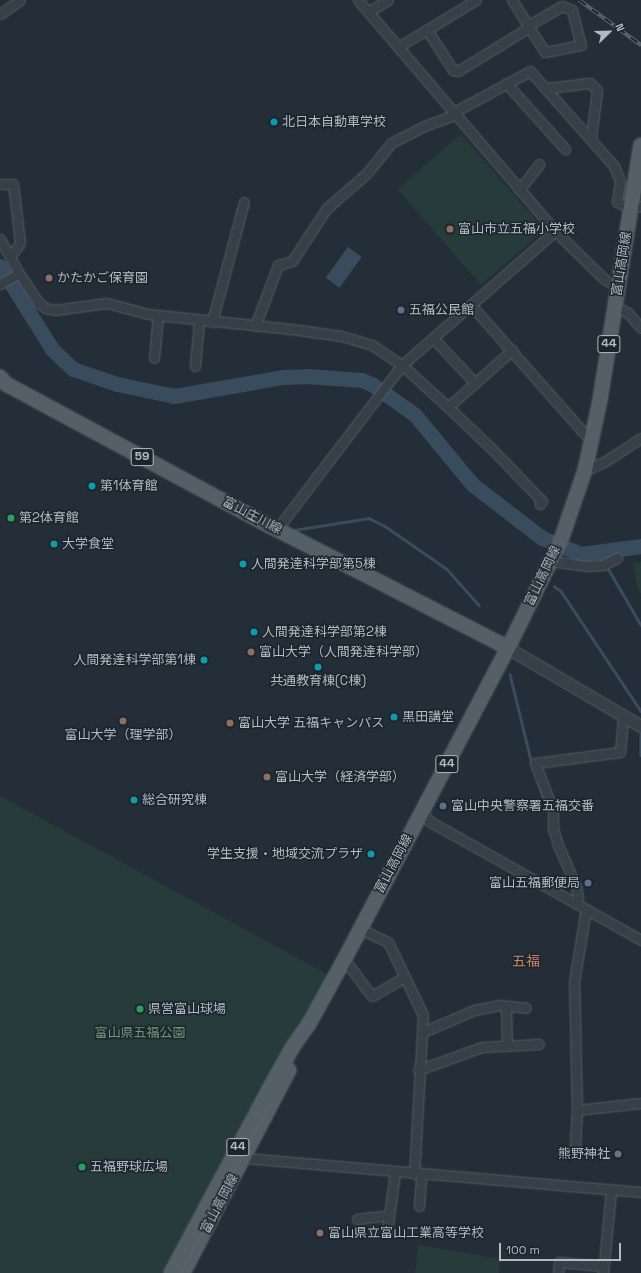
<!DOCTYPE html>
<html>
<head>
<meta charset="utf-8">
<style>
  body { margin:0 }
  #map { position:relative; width:641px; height:1273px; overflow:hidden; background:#232e38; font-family:"Space Grotesk","Noto Sans JP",sans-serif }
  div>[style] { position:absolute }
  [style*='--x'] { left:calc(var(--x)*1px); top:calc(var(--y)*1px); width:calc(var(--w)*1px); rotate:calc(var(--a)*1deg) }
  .green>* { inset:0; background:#263b3a; transform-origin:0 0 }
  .water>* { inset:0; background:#384c5e; transform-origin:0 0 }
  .stream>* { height:2.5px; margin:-1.25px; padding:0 1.25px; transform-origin:1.25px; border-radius:1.25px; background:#384c5e }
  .river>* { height:15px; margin:-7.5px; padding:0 7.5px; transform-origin:7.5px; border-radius:7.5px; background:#384c5e }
  .roads { filter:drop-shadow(0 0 1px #555e66) drop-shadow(0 0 1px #555e66) }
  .minor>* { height:9px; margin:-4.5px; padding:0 4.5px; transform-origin:4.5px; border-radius:4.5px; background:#374048 }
  .tertiary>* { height:11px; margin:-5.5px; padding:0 5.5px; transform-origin:5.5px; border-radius:5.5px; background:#374048 }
  .primary>* { height:14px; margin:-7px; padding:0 7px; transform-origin:7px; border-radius:7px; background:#555f68 }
  .tram>* { height:1px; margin:-0.5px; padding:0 0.5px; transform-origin:0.5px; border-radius:0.5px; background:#59656f }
  .rail>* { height:4px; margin-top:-2px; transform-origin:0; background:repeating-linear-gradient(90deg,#1c252d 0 8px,#59656f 0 16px); box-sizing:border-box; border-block:1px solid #59656f }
  .dots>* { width:11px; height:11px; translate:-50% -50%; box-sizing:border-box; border:2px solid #1c252d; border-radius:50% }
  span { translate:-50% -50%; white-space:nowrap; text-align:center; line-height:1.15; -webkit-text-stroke:3px #1c252d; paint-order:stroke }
  .shield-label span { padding:1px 3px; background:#1c252d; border:1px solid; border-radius:3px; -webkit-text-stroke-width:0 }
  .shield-label { font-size:12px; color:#b2bbc4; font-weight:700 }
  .poi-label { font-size:13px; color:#b2bbc4 }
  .left { translate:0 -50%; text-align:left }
  .right { translate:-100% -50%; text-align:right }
  .street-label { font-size:13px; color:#b2bbc4 }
  .park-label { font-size:13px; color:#729876 }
  .neighbourhood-label { font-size:14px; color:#cb8766 }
  .north { position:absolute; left:589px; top:12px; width:40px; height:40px; -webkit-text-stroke:3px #1c252d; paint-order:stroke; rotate:67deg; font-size:11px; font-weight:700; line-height:16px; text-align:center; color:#b2bbc4 }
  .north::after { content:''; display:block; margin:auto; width:14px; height:18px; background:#b2bbc4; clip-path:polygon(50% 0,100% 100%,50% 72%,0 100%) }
  .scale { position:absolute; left:499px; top:1243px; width:122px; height:18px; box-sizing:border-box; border:2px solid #b2bbc4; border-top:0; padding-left:5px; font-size:12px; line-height:14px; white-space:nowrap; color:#b2bbc4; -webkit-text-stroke:3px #1c252d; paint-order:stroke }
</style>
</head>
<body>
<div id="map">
  <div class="green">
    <div style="left:461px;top:134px;width:127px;height:84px;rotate:49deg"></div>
    <div style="clip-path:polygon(641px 562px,641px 594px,637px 586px,633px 563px)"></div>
    <div style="clip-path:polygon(0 796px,329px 975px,166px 1273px,0 1273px)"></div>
    <div style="clip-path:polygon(418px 1245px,501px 1259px,499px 1273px,415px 1273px)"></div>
  </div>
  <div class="water">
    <div style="left:348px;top:247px;width:17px;height:38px;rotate:36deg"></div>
  </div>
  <div class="stream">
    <div style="--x:294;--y:530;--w:76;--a:-9.1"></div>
    <div style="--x:369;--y:518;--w:18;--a:27"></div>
    <div style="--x:385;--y:526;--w:75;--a:34.7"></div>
    <div style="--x:447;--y:569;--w:48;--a:48.4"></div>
    <div style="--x:595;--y:553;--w:12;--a:48"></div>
    <div style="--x:606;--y:565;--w:69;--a:59.7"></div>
    <div style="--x:554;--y:586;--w:9;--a:36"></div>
    <div style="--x:561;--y:591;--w:144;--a:56.3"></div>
    <div style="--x:510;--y:674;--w:93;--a:76.3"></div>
    <div style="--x:641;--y:734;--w:21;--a:90"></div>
    <div style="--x:539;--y:784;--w:15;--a:70"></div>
  </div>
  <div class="river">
    <div style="--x:0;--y:266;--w:98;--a:57.9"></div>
    <div style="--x:52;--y:349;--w:29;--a:44"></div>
    <div style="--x:73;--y:369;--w:46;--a:18.8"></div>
    <div style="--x:117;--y:384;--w:58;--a:11.9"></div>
    <div style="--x:174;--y:396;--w:111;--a:-9.9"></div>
    <div style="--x:283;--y:377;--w:24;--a:-2"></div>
    <div style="--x:307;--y:376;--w:55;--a:4.2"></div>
    <div style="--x:362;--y:380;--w:12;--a:24"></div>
    <div style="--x:373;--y:385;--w:52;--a:35.5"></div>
    <div style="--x:415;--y:415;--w:91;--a:50.4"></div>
    <div style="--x:473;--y:485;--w:87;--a:37.5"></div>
    <div style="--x:542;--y:538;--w:42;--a:22.3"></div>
    <div style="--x:581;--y:554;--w:61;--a:-7.6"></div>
  </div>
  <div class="roads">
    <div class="minor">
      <div style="--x:358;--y:0;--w:304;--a:49.5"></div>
      <div style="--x:555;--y:231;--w:69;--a:44.4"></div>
      <div style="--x:604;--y:279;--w:16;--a:30"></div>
      <div style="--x:368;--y:12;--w:23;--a:-31"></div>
      <div style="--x:0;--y:14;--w:24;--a:-35"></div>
      <div style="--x:427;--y:30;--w:48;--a:57"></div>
      <div style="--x:453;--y:70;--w:5;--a:11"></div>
      <div style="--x:458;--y:71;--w:82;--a:-31.6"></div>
      <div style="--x:528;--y:28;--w:1;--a:-45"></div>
      <div style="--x:529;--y:27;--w:2;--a:-90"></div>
      <div style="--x:529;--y:25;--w:38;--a:-30"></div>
      <div style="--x:562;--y:6;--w:11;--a:22"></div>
      <div style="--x:572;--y:10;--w:36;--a:76"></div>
      <div style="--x:581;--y:45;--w:37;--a:169"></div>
      <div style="--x:545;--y:52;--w:30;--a:-123"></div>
      <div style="--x:529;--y:27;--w:32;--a:-122"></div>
      <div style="--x:398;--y:47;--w:91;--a:-31.1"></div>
      <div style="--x:506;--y:83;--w:89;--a:48.2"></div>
      <div style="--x:547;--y:88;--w:43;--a:-6.6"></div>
      <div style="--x:590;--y:83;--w:10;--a:45"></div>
      <div style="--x:597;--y:90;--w:48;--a:97.1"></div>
      <div style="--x:454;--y:112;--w:86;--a:-28.3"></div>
      <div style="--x:530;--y:71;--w:127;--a:48.5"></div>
      <div style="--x:614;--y:166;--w:16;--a:68"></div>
      <div style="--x:620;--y:181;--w:21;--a:98"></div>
      <div style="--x:617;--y:202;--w:15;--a:23"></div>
      <div style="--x:631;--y:208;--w:10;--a:-11"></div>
      <div style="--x:0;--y:184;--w:13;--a:0"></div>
      <div style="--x:13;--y:184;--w:59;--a:83.2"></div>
      <div style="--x:20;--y:243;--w:16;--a:125"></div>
      <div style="--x:519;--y:190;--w:33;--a:-52"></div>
      <div style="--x:0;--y:239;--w:41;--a:60.9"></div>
      <div style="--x:20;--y:275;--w:34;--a:56"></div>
      <div style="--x:39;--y:303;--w:9;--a:36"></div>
      <div style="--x:46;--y:308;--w:9;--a:13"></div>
      <div style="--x:55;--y:310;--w:52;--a:-7.7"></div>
      <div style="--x:107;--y:303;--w:42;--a:15"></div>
      <div style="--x:148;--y:314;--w:144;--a:6"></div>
      <div style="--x:291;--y:329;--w:51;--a:7.8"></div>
      <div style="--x:342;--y:336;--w:31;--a:17"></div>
      <div style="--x:372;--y:345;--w:36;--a:34"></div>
      <div style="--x:402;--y:365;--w:62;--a:42.4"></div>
      <div style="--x:448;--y:407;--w:61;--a:43.7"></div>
      <div style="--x:492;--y:449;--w:72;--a:46.1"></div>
      <div style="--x:542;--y:501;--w:4;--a:124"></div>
      <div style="--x:0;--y:284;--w:21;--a:-29"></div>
      <div style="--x:471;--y:305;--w:171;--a:48.6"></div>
      <div style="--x:584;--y:433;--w:9;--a:21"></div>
      <div style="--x:615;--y:306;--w:15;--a:28"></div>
      <div style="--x:628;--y:313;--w:20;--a:49"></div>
      <div style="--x:212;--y:322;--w:124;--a:-75.1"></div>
      <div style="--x:255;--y:326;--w:65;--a:-69.3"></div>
      <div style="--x:278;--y:265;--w:15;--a:-16"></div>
      <div style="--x:292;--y:261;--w:64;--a:-56.6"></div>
      <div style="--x:327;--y:208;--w:53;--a:-41.2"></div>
      <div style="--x:367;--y:173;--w:38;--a:-51"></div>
      <div style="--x:391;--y:143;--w:37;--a:-27"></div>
      <div style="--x:424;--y:126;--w:33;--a:-20"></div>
      <div style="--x:433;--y:338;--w:62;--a:47"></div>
      <div style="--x:154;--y:358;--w:43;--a:-84.7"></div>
      <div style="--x:195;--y:366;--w:45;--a:-84.9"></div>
      <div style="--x:448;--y:407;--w:86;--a:-41.7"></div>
      <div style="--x:585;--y:470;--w:21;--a:-23"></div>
      <div style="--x:604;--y:462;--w:44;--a:-33"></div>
      <div style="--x:277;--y:529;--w:206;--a:-52.7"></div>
      <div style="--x:402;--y:365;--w:203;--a:-41.2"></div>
      <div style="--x:551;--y:561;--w:37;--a:8"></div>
      <div style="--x:588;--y:566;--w:15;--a:-4"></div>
      <div style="--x:603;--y:565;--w:16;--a:-27"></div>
      <div style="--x:422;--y:811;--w:12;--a:55"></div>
      <div style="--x:429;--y:821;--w:243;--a:29.3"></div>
      <div style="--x:575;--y:902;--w:6;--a:-59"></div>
      <div style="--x:578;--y:897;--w:11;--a:-100"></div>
      <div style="--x:576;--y:886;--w:45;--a:-113.7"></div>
      <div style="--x:558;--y:845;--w:17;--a:-107"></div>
      <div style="--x:553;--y:829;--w:19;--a:-90"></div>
      <div style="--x:553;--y:810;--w:50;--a:-111"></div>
      <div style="--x:535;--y:763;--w:86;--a:-7.4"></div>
      <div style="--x:620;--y:752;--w:36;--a:-85"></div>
      <div style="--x:360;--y:929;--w:31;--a:25"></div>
      <div style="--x:388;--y:942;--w:81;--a:64.4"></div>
      <div style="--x:423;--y:1015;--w:159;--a:93.2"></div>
      <div style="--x:343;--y:962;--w:9;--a:36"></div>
      <div style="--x:350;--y:967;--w:36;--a:53"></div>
      <div style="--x:372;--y:996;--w:38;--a:-30"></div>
      <div style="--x:506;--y:1006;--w:40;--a:88.6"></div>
      <div style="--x:423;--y:1032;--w:56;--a:-23.3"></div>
      <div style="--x:474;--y:1010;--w:25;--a:-11"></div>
      <div style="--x:499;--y:1005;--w:27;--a:6"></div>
      <div style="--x:418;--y:1070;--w:68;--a:-19.8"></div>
      <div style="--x:482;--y:1047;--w:57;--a:-3"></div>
      <div style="--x:577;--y:1110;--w:64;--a:-6.2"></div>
      <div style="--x:575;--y:1147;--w:37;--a:-87"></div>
      <div style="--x:577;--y:1110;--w:128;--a:-91.3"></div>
      <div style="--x:574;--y:982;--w:74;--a:-80.7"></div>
      <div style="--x:245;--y:1158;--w:397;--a:4.9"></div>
      <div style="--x:419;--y:1206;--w:32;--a:-86"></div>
      <div style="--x:357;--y:1219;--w:32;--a:-7"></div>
      <div style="--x:387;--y:1232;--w:61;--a:-82.4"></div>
      <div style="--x:558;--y:1273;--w:11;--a:-85"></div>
      <div style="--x:559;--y:1262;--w:44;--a:5.2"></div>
      <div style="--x:603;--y:1273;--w:82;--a:-84.4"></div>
    </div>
    <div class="tertiary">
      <div style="--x:508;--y:648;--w:154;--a:30.4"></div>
    </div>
    <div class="primary">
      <div style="--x:0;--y:377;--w:9;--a:49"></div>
      <div style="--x:6;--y:384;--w:300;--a:28.3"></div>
      <div style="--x:270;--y:526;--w:267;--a:27.1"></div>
      <div style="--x:171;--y:1273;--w:206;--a:-61.9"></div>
      <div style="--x:268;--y:1091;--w:49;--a:-60.8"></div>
      <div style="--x:292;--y:1048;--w:29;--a:-55"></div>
      <div style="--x:309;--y:1024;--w:71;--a:-61.3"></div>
      <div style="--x:343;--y:962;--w:355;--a:-62.3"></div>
      <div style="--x:508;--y:648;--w:120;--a:-63.9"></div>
      <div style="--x:561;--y:540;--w:74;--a:-71.1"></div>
      <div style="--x:585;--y:470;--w:72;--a:-77.9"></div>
      <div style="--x:600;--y:400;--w:258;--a:-80.9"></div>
      <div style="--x:183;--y:1273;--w:229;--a:-62.4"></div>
    </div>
  </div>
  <div class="tram">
    <div style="--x:180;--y:1273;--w:194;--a:-62"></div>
  </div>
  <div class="rail">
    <div style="--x:579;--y:0;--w:77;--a:36"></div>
  </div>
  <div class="dots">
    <div style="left:274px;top:122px;background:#0f9aa8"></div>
    <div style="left:450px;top:229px;background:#8d6e63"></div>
    <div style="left:49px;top:278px;background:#8d6e63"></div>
    <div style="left:401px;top:310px;background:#5c6f8a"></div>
    <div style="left:92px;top:486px;background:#0f9aa8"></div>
    <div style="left:11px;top:518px;background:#2e9e5b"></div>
    <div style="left:54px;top:544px;background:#0f9aa8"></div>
    <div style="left:243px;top:564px;background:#0f9aa8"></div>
    <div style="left:254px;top:632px;background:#0f9aa8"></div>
    <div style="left:251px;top:652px;background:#8d6e63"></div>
    <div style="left:204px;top:660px;background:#0f9aa8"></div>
    <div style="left:318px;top:667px;background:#0f9aa8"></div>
    <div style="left:394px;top:717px;background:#0f9aa8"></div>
    <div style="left:123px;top:721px;background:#8d6e63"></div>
    <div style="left:230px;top:723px;background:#8d6e63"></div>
    <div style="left:267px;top:777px;background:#8d6e63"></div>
    <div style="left:134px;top:800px;background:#0f9aa8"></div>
    <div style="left:443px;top:806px;background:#5c6f8a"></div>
    <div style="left:371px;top:854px;background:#0f9aa8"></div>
    <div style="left:588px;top:883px;background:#5c6f8a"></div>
    <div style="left:140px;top:1009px;background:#2e9e5b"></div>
    <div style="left:618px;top:1154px;background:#6b7280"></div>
    <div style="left:82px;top:1167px;background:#2e9e5b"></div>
    <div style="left:320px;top:1233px;background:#8d6e63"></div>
  </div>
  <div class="shield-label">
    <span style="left:609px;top:344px">44</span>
    <span style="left:142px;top:457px">59</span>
    <span style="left:447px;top:764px">44</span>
    <span style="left:238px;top:1147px">44</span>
  </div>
  <div class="poi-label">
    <span class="left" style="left:282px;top:122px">北日本自動車学校</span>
    <span class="left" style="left:458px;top:229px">富山市立五福小学校</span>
    <span class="left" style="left:57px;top:278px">かたかご保育園</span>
    <span class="left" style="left:409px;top:310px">五福公民館</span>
    <span class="left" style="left:100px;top:486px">第1体育館</span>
    <span class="left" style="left:19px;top:518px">第2体育館</span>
    <span class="left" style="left:62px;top:544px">大学食堂</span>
    <span class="left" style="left:251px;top:564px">人間発達科学部第5棟</span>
    <span class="left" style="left:262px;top:632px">人間発達科学部第2棟</span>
    <span class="left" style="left:259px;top:652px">富山大学（人間発達科学部）</span>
    <span class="right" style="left:196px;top:660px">人間発達科学部第1棟</span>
    <span style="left:318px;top:681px">共通教育棟(C棟)</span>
    <span class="left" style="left:402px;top:717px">黒田講堂</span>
    <span class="left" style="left:238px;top:723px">富山大学 五福キャンパス</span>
    <span style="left:123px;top:735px">富山大学（理学部）</span>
    <span class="left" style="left:275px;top:777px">富山大学（経済学部）</span>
    <span class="left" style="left:142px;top:800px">総合研究棟</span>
    <span class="left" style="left:451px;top:806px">富山中央警察署五福交番</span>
    <span class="right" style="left:363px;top:854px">学生支援・地域交流プラザ</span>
    <span class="right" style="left:580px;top:883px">富山五福郵便局</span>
    <span class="left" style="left:148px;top:1009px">県営富山球場</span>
    <span class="right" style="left:610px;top:1154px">熊野神社</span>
    <span class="left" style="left:90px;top:1167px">五福野球広場</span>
    <span class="left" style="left:328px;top:1233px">富山県立富山工業高等学校</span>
  </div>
  <div class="street-label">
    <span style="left:622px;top:264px;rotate:-81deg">富山高岡線</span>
    <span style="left:252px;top:516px;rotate:28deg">富山庄川線</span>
    <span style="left:543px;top:576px;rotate:-64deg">富山高岡線</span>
    <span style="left:394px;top:864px;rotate:-62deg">富山高岡線</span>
    <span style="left:220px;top:1204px;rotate:-62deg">富山高岡線</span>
  </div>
  <div class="park-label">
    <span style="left:140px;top:1033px">富山県五福公園</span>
  </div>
  <div class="neighbourhood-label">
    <span style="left:526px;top:961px">五福</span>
  </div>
  <div class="north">N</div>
  <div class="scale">100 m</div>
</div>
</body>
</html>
